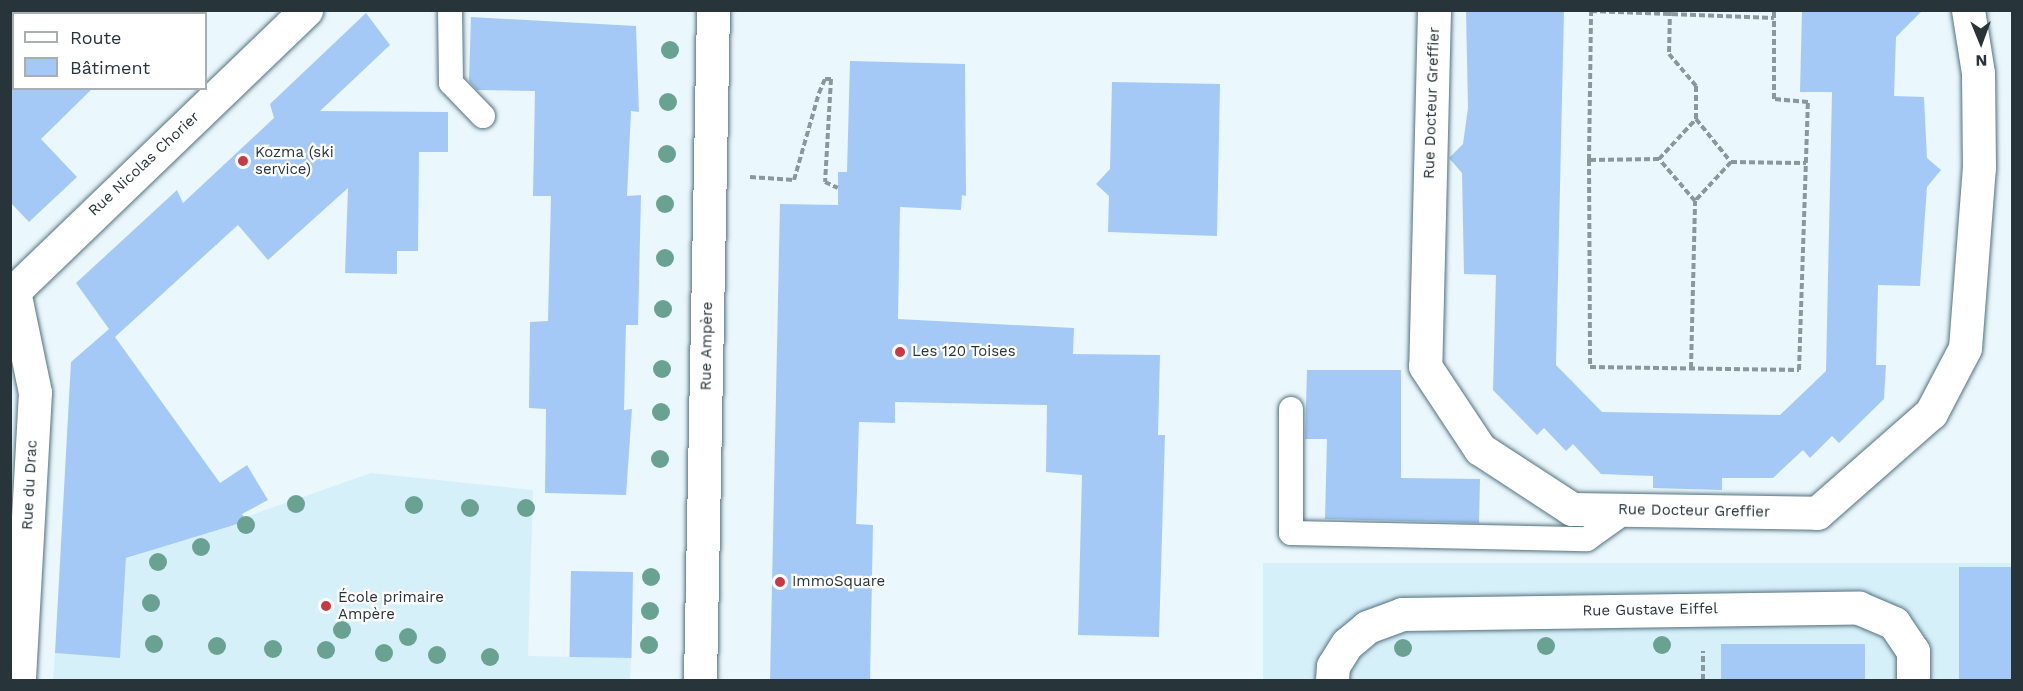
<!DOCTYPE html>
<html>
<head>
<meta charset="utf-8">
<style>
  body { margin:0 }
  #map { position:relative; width:2023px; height:691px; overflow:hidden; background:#eaf7fd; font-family:"Work Sans",sans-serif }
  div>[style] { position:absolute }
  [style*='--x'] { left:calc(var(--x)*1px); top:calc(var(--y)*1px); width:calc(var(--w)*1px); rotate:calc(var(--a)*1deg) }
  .built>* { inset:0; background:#d6f0fa; transform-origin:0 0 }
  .building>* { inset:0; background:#a4c9f7; transform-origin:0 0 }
  .path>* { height:4px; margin-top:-2px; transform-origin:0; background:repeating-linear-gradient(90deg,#8a979d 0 6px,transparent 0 9px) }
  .roads { filter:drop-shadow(0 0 2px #52727e) drop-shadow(0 0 2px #52727e) }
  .service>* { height:24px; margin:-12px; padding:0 12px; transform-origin:12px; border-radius:12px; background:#fff }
  .pedestrian>* { height:33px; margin:-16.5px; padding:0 16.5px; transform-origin:16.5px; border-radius:16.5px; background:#fff }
  .minor>* { height:33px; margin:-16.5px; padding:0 16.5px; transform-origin:16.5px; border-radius:16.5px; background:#fff }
  .tertiary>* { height:33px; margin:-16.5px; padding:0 16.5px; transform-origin:16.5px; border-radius:16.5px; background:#fff }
  .trees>* { width:18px; height:18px; margin:-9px; border-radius:50%; background:#6aa292 }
  .dots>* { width:16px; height:16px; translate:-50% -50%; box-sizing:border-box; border:3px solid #fff; border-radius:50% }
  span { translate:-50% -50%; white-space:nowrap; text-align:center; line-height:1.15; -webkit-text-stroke:4.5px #fff; paint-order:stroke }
  .street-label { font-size:15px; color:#27353a }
  .poi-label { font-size:15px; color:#27353a }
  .left { translate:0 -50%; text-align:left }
  .frame { position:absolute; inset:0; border:12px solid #27353a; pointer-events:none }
  .legend { position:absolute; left:12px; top:12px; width:195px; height:78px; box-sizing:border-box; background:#fff; border:2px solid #a9aeb0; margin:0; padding:8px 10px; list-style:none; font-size:18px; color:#27353a }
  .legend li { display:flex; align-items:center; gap:12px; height:30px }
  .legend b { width:30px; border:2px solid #a9aeb0 }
  .north { position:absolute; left:1951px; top:12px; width:60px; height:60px; -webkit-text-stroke:4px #fff; paint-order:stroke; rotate:179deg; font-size:16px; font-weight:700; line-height:24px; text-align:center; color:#27353a }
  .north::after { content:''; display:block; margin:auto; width:21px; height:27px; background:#27353a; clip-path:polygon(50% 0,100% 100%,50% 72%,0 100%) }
</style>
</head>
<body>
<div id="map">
  <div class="built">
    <div style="clip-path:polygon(371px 473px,533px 490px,528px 656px,631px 658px,630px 680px,53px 680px,55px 653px,120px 657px,126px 559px)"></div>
    <div style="left:2012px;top:563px;width:117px;height:749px;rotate:90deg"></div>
  </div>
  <div class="building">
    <div style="clip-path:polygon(1466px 10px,1564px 10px,1556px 365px,1602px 412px,1780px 415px,1826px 371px,1832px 92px,1800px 92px,1802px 10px,1923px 10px,1896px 37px,1894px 96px,1924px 97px,1927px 158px,1941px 170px,1927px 187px,1920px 286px,1878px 285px,1876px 365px,1886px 365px,1884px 399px,1839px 443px,1832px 436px,1810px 458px,1803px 450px,1773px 478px,1722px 478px,1722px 490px,1653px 488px,1653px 476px,1601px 474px,1573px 444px,1566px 451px,1544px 428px,1537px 435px,1493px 390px,1496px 275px,1464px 274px,1462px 173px,1449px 158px,1463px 144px,1468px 108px)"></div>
    <div style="clip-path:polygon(366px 13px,390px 45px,320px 111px,448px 112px,448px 152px,419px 152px,418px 251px,397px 251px,397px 274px,345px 273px,348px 188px,268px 260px,238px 225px,115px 337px,220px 483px,247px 465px,268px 500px,242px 514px,247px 521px,126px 558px,120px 658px,55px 653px,71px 362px,109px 329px,76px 283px,177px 190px,183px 203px,274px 118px,270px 104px)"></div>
    <div style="clip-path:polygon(471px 17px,636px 26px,639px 112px,631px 111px,627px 196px,641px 195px,638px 325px,626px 325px,624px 410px,632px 409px,626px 495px,545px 493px,546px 409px,529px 408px,530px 322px,548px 321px,551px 196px,533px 196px,535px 91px,477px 90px,469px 81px)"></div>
    <div style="clip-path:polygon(850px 61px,965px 64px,966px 196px,962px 195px,961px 210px,900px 207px,898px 319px,1074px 328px,1073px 354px,1160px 355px,1158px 435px,1165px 435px,1159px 637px,1078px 635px,1082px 475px,1046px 472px,1047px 405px,895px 402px,895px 423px,859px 422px,856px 524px,873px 525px,870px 681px,770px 681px,780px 204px,838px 205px,838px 172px,847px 172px)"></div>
    <div style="clip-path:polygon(1112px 82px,1220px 84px,1217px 236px,1108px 232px,1109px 196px,1096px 184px,1110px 169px)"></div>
    <div style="clip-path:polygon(10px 88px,93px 88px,41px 139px,77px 177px,29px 222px,10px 202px)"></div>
    <div style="clip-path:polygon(1307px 370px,1401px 370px,1401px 478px,1480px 479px,1479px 523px,1325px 519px,1327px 439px,1305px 439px)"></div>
    <div style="left:2013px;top:567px;width:114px;height:54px;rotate:90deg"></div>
    <div style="left:571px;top:571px;width:62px;height:86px;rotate:1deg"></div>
    <div style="left:1721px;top:644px;width:144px;height:37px"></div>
  </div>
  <div class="path">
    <div style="--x:1670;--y:10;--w:44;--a:91.3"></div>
    <div style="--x:1669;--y:54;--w:42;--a:49.8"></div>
    <div style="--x:1696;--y:86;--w:33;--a:90"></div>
    <div style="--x:1696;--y:119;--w:55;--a:50.9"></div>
    <div style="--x:1731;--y:162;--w:53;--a:132.7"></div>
    <div style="--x:1695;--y:201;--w:55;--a:-130.6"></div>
    <div style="--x:1659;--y:159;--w:54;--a:-47.2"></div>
    <div style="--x:1659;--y:159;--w:70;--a:179.2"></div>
    <div style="--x:1589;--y:160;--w:149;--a:-89.2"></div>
    <div style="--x:1591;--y:11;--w:183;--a:2.2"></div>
    <div style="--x:1774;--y:18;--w:8;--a:-90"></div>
    <div style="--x:1589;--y:160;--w:207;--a:89.7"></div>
    <div style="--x:1590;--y:367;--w:209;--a:0.8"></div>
    <div style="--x:1799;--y:370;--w:268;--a:-88.1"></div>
    <div style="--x:1808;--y:102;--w:34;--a:-175"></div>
    <div style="--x:1774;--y:99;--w:81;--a:-90"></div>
    <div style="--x:1731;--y:162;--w:75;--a:0.8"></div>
    <div style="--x:750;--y:177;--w:44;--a:3.9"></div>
    <div style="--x:794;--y:180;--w:91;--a:-74"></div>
    <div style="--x:819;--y:93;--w:15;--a:-67"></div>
    <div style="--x:825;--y:79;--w:6;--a:0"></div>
    <div style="--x:831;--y:79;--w:103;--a:93.3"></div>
    <div style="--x:825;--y:182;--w:14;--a:25"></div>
    <div style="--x:1691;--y:368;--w:167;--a:-88.6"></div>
    <div style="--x:1703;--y:680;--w:29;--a:-90"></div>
  </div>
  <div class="roads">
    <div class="service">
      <div style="--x:450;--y:10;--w:73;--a:89.2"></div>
      <div style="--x:451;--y:83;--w:46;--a:45.9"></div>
      <div style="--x:1291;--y:409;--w:124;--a:90"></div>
      <div style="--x:1291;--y:533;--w:296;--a:1.2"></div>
      <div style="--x:1587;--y:539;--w:52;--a:-35.5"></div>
    </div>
    <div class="pedestrian">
      <div style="--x:14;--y:291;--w:103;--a:78.3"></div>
      <div style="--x:35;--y:392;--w:288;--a:93.2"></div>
    </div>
    <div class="minor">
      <div style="--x:1434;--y:10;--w:356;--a:91.4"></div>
      <div style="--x:1425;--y:366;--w:100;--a:56.5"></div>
      <div style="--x:1480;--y:449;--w:110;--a:33.1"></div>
      <div style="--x:1572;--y:509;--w:245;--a:0.9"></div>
      <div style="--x:1817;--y:513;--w:152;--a:-41.3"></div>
      <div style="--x:1931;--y:413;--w:73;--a:-62.4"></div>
      <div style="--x:1965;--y:348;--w:181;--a:-85.6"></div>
      <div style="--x:1979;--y:168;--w:95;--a:-90.6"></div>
      <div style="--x:1978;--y:73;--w:64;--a:-99"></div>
      <div style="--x:1332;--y:680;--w:14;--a:-86"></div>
      <div style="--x:1333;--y:666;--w:26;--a:-58"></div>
      <div style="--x:1347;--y:644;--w:26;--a:-40"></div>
      <div style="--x:1367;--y:627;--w:37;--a:-20"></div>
      <div style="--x:1402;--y:614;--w:457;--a:-0.8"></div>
      <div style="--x:1859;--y:608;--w:38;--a:23"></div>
      <div style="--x:1894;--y:623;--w:34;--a:56"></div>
      <div style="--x:1913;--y:651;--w:29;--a:90"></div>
    </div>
    <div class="tertiary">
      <div style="--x:10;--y:295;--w:411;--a:-43.9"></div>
      <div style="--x:700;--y:680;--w:670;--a:-88.89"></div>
    </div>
  </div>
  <div class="trees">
    <div style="left:670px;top:50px"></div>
    <div style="left:668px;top:102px"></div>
    <div style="left:667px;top:154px"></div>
    <div style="left:665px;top:204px"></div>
    <div style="left:665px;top:258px"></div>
    <div style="left:663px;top:309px"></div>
    <div style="left:662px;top:369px"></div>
    <div style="left:661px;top:412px"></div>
    <div style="left:660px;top:459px"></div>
    <div style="left:296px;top:504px"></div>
    <div style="left:414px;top:505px"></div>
    <div style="left:470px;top:508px"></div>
    <div style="left:526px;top:508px"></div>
    <div style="left:246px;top:525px"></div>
    <div style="left:201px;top:547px"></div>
    <div style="left:158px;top:562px"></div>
    <div style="left:651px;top:577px"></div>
    <div style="left:151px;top:603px"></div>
    <div style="left:650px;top:611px"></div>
    <div style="left:342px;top:630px"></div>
    <div style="left:408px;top:637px"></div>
    <div style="left:154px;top:644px"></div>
    <div style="left:649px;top:645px"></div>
    <div style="left:1662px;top:645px"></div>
    <div style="left:217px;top:646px"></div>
    <div style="left:1546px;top:646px"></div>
    <div style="left:1403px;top:648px"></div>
    <div style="left:273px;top:649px"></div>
    <div style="left:326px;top:650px"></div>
    <div style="left:384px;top:653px"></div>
    <div style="left:437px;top:655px"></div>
    <div style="left:490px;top:657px"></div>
  </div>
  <div class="dots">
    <div style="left:243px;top:161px;background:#c93945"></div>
    <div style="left:900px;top:352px;background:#c93945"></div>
    <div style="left:780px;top:582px;background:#c93945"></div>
    <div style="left:326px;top:606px;background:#c93945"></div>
  </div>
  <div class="street-label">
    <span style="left:1432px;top:103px;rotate:-88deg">Rue Docteur Greffier</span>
    <span style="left:144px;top:164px;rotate:-43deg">Rue Nicolas Chorier</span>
    <span style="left:707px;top:346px;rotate:-89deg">Rue Ampère</span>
    <span style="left:30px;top:485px;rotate:-87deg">Rue du Drac</span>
    <span style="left:1694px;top:511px;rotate:1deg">Rue Docteur Greffier</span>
    <span style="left:1650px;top:610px;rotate:-1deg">Rue Gustave Eiffel</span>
  </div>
  <div class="poi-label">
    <span class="left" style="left:255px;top:161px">Kozma (ski<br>service)</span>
    <span class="left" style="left:912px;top:352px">Les 120 Toises</span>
    <span class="left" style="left:792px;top:582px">ImmoSquare</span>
    <span class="left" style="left:338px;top:606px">École primaire<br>Ampère</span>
  </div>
  <div class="frame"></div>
  <ul class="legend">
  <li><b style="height:8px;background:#fff"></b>Route</li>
  <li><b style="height:16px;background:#a4c9f7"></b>Bâtiment</li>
  </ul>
  <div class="north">N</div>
</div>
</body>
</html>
